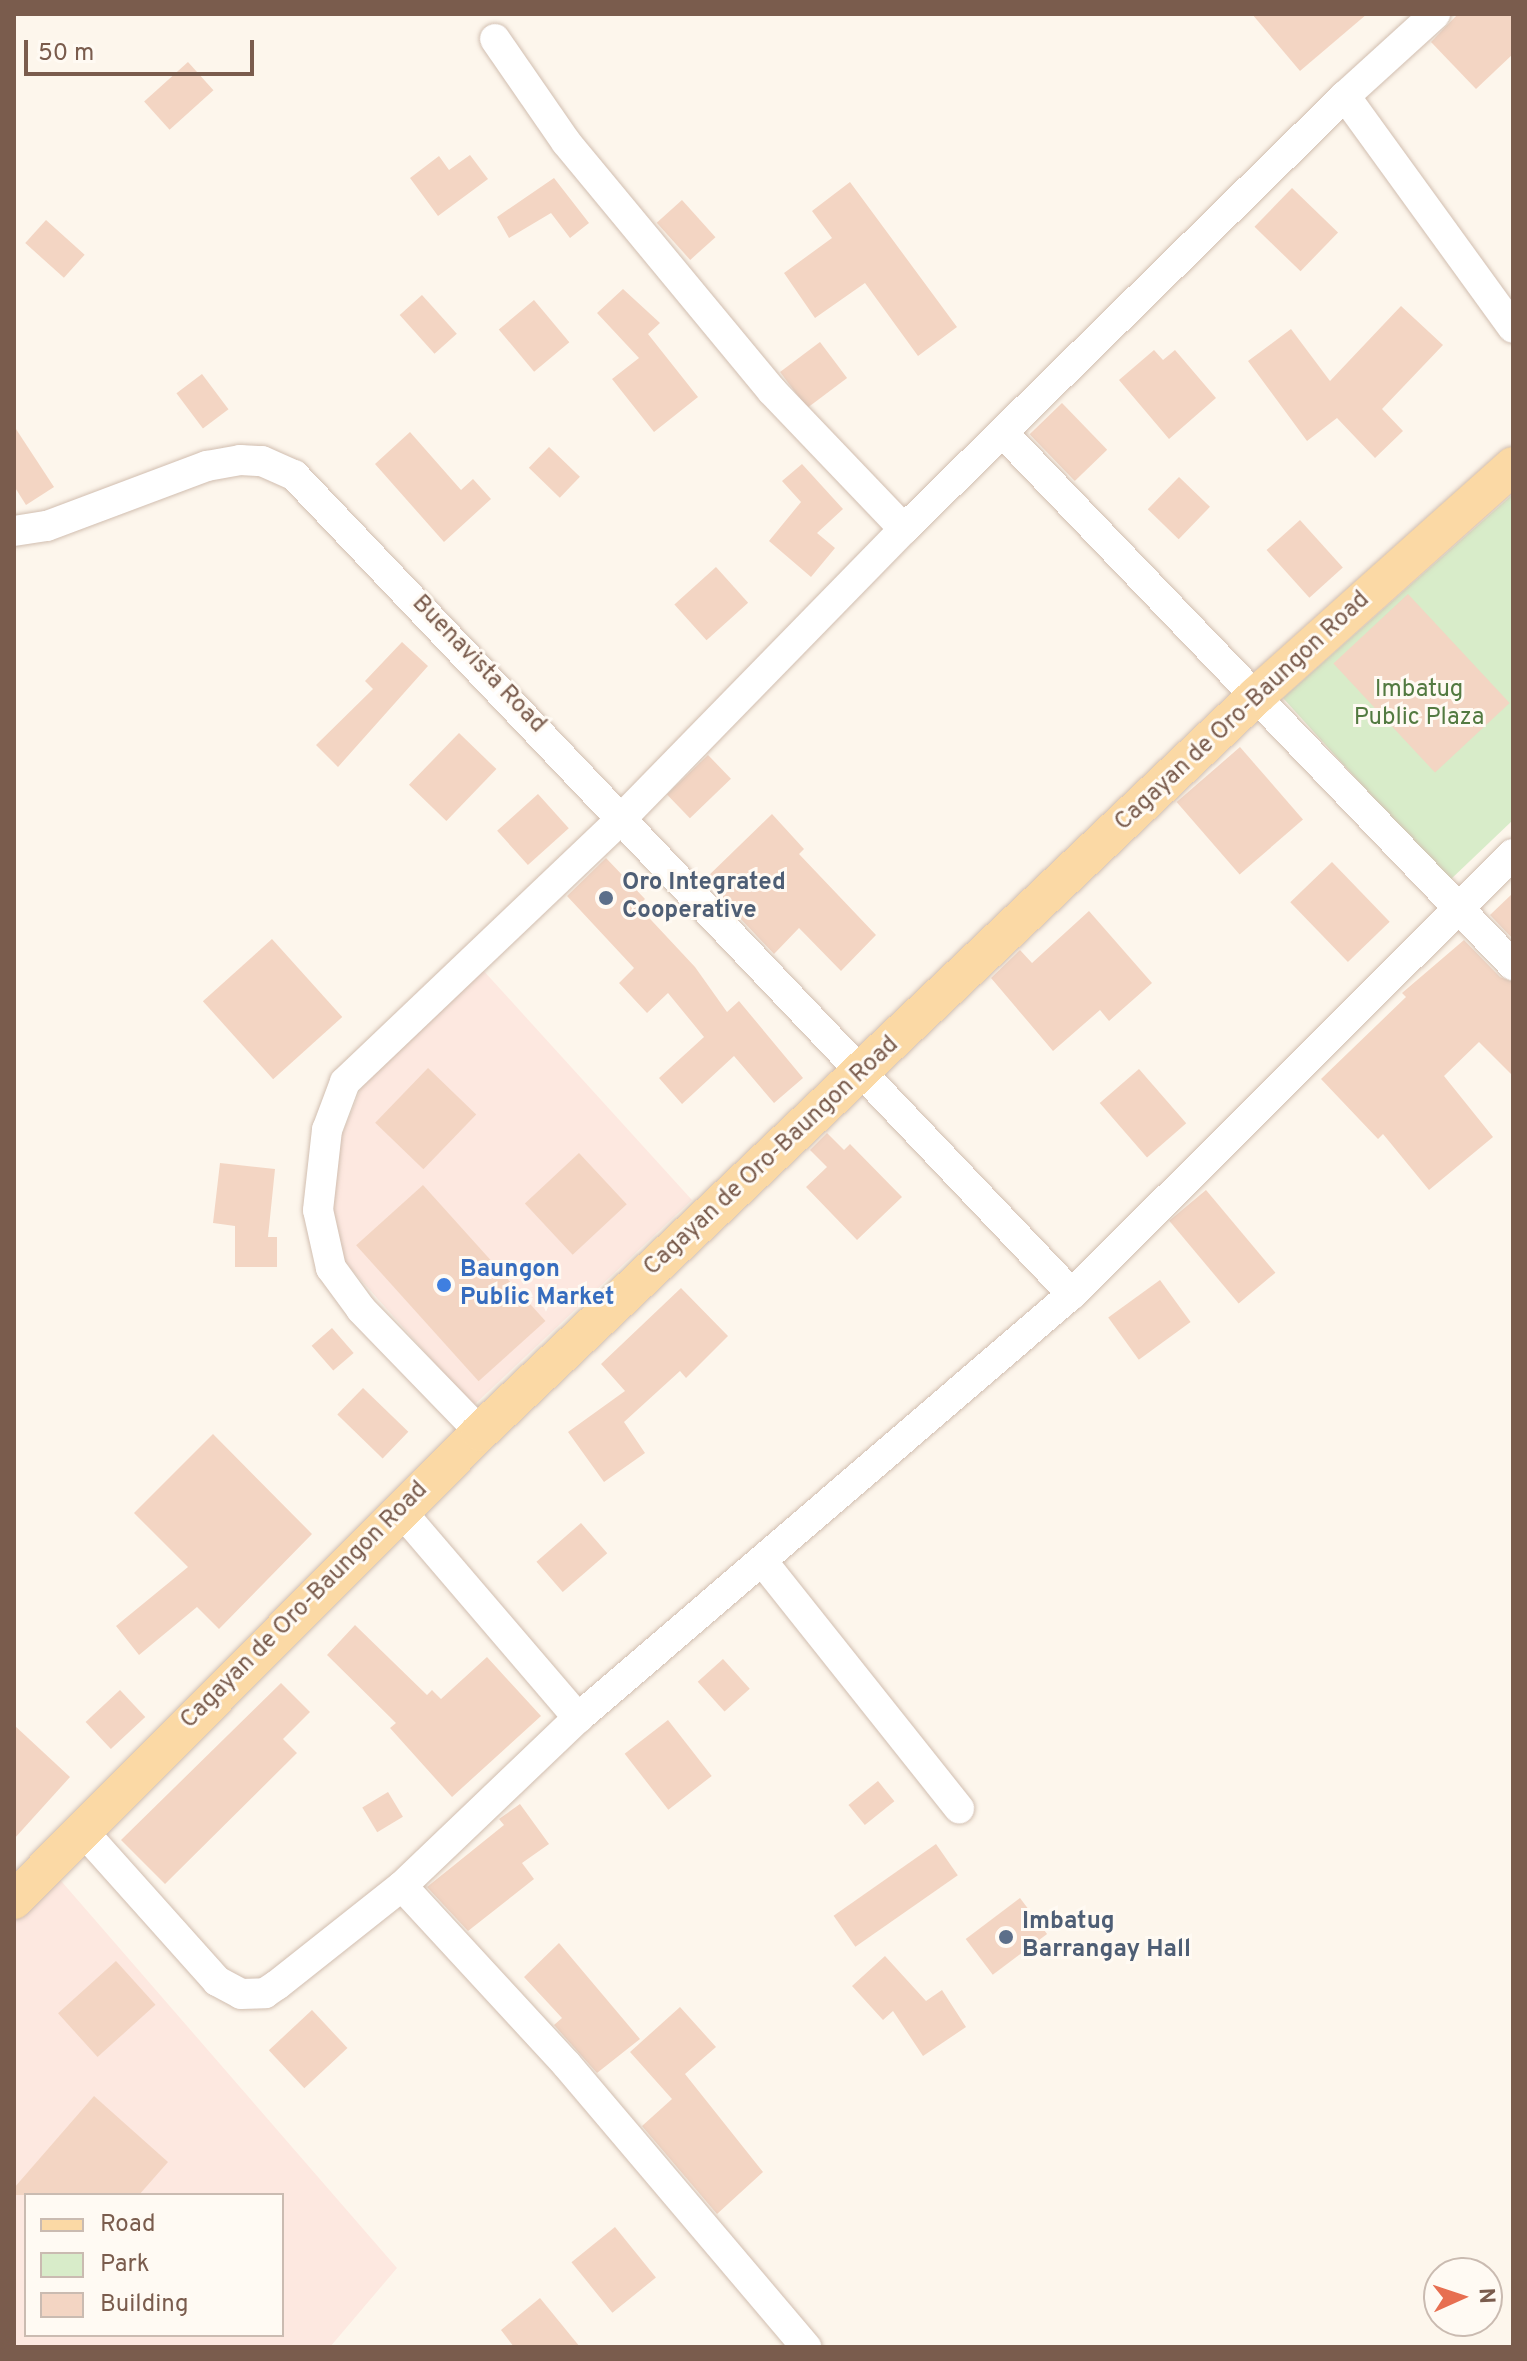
<!DOCTYPE html>
<html>
<head>
<meta charset="utf-8">
<style>
  body { margin:0 }
  #map { position:relative; width:1527px; height:2361px; overflow:hidden; background:#fdf6ec; font-family:Overpass,sans-serif }
  div>[style] { position:absolute }
  [style*='--x'] { left:calc(var(--x)*1px); top:calc(var(--y)*1px); width:calc(var(--w)*1px); rotate:calc(var(--a)*1deg) }
  .commercial>* { inset:0; background:#fde8e0 }
  .green>* { inset:0; background:#d8ecc9 }
  .building>* { inset:0; background:#f3d5c3; transform-origin:0 0 }
  .roads { filter:drop-shadow(0 0 2px #d1beb0) drop-shadow(0 0 2px #d1beb0) }
  .minor>* { height:30px; margin:-15px; padding:0 15px; transform-origin:15px; border-radius:15px; background:#fff }
  .major>* { height:38px; margin:-19px; padding:0 19px; transform-origin:19px; border-radius:19px; background:#fbd9a5 }
  .dots>* { width:22px; height:22px; translate:-50% -50%; box-sizing:border-box; border:4px solid #fffaf3; border-radius:50% }
  span { translate:-50% -50%; white-space:nowrap; text-align:center; line-height:1.15; -webkit-text-stroke:6px #fffaf3; paint-order:stroke }
  .street-label { font-size:24px; color:#7a5c4d }
  .park-label { font-size:24px; color:#537a41 }
  .service-label { font-size:24px; color:#4e5e75; font-weight:700 }
  .left { translate:0 -50%; text-align:left }
  .shop-label { font-size:24px; color:#366cbe; font-weight:700 }
  .frame { position:absolute; inset:0; border:16px solid #7a5c4d; pointer-events:none }
  .legend { position:absolute; left:24px; top:2193px; width:260px; height:144px; box-sizing:border-box; background:#fffaf3; border:2px solid #cabbb1; margin:0; padding:10px 14px; list-style:none; font-size:24px; color:#7a5c4d }
  .legend li { display:flex; align-items:center; gap:16px; height:40px }
  .legend b { width:40px; border:2px solid #cabbb1 }
  .north { position:absolute; left:1423px; top:2257px; width:80px; height:80px; box-sizing:border-box; background:#fffaf3; border:2px solid #cabbb1; border-radius:50%; rotate:87deg; font-size:22px; font-weight:700; line-height:32px; text-align:center; color:#7a5c4d }
  .north::after { content:''; display:block; margin:auto; width:28px; height:36px; background:#e76f51; clip-path:polygon(50% 0,100% 100%,50% 72%,0 100%) }
  .scale { position:absolute; left:24px; top:40px; width:230px; height:36px; box-sizing:border-box; border:4px solid #7a5c4d; border-top:0; padding-left:10px; font-size:24px; line-height:28px; white-space:nowrap; color:#7a5c4d; -webkit-text-stroke:6px #fffaf3; paint-order:stroke }
</style>
</head>
<body>
<div id="map">
  <div class="commercial">
    <div style="clip-path:polygon(482px 969px,692px 1200px,473px 1406px,345px 1262px,331px 1204px,337px 1147px,362px 1086px)"></div>
    <div style="clip-path:polygon(evenodd,56px 1875px,397px 2268px,330px 2347px,14px 2347px,14px 1922px,56px 1875px,26px 2195px,282px 2195px,282px 2335px,26px 2335px,26px 2195px)"></div>
  </div>
  <div class="green">
    <div style="clip-path:polygon(1513px 494px,1513px 820px,1449px 881px,1283px 698px)"></div>
  </div>
  <div class="building">
    <div style="clip-path:polygon(1252px 14px,1367px 14px,1300px 71px)"></div>
    <div style="clip-path:polygon(1458px 14px,1513px 14px,1513px 54px,1476px 89px,1431px 42px)"></div>
    <div style="left:188px;top:62px;width:38px;height:59px;rotate:48deg"></div>
    <div style="clip-path:polygon(470px 155px,488px 179px,438px 216px,410px 178px,439px 156px,449px 170px)"></div>
    <div style="clip-path:polygon(554px 178px,589px 223px,570px 238px,551px 213px,509px 238px,497px 217px)"></div>
    <div style="clip-path:polygon(850px 182px,957px 327px,918px 356px,865px 283px,815px 318px,784px 273px,832px 238px,812px 211px)"></div>
    <div style="left:1292px;top:188px;width:64px;height:54px;rotate:44deg"></div>
    <div style="left:682px;top:200px;width:50px;height:34px;rotate:48deg"></div>
    <div style="left:46px;top:220px;width:52px;height:31px;rotate:42deg"></div>
    <div style="clip-path:polygon(623px 289px,660px 323px,648px 334px,698px 397px,654px 432px,612px 379px,639px 358px,597px 313px)"></div>
    <div style="left:422px;top:295px;width:52px;height:30px;rotate:48deg"></div>
    <div style="left:534px;top:300px;width:55px;height:46px;rotate:50deg"></div>
    <div style="clip-path:polygon(1401px 306px,1443px 345px,1382px 409px,1403px 431px,1375px 458px,1337px 418px,1307px 441px,1248px 361px,1291px 329px,1330px 381px)"></div>
    <div style="left:820px;top:342px;width:45px;height:50px;rotate:53deg"></div>
    <div style="clip-path:polygon(1154px 350px,1163px 360px,1175px 350px,1216px 398px,1169px 439px,1119px 380px)"></div>
    <div style="left:202px;top:374px;width:44px;height:32px;rotate:53deg"></div>
    <div style="left:1062px;top:403px;width:65px;height:45px;rotate:46deg"></div>
    <div style="clip-path:polygon(14px 426px,54px 487px,26px 505px,14px 486px)"></div>
    <div style="clip-path:polygon(410px 432px,461px 490px,473px 479px,491px 499px,444px 542px,375px 464px)"></div>
    <div style="left:549px;top:447px;width:43px;height:29px;rotate:44deg"></div>
    <div style="clip-path:polygon(802px 464px,843px 509px,817px 533px,835px 548px,811px 577px,769px 541px,801px 502px,782px 481px)"></div>
    <div style="left:1179px;top:477px;width:43px;height:45px;rotate:44deg"></div>
    <div style="left:1300px;top:520px;width:64px;height:45px;rotate:48deg"></div>
    <div style="left:716px;top:567px;width:48px;height:56px;rotate:48deg"></div>
    <div style="left:1408px;top:594px;width:149px;height:102px;rotate:47deg"></div>
    <div style="clip-path:polygon(402px 642px,428px 666px,338px 767px,316px 745px,373px 689px,365px 681px)"></div>
    <div style="left:459px;top:733px;width:52px;height:72px;rotate:44deg"></div>
    <div style="left:1240px;top:747px;width:96px;height:84px;rotate:49deg"></div>
    <div style="left:708px;top:755px;width:33px;height:57px;rotate:46deg"></div>
    <div style="left:538px;top:794px;width:46px;height:55px;rotate:48deg"></div>
    <div style="clip-path:polygon(772px 814px,804px 849px,799px 854px,876px 935px,841px 971px,799px 928px,774px 954px,704px 880px)"></div>
    <div style="clip-path:polygon(606px 858px,645px 899px,638px 906px,695px 967px,727px 1012px,739px 1001px,803px 1078px,774px 1103px,734px 1056px,682px 1104px,659px 1078px,704px 1037px,668px 993px,647px 1013px,619px 983px,634px 968px,567px 896px)"></div>
    <div style="left:1332px;top:862px;width:83px;height:58px;rotate:46deg"></div>
    <div style="clip-path:polygon(1513px 893px,1513px 939px,1490px 915px)"></div>
    <div style="clip-path:polygon(1089px 911px,1152px 983px,1109px 1021px,1100px 1010px,1053px 1051px,991px 978px,1020px 950px,1032px 963px)"></div>
    <div style="left:272px;top:939px;width:105px;height:93px;rotate:48deg"></div>
    <div style="clip-path:polygon(1464px 940px,1500px 977px,1513px 982px,1513px 1076px,1479px 1042px,1444px 1076px,1493px 1137px,1429px 1190px,1383px 1134px,1378px 1139px,1321px 1079px,1406px 997px,1402px 993px)"></div>
    <div style="left:428px;top:1068px;width:67px;height:76px;rotate:44deg"></div>
    <div style="left:1139px;top:1069px;width:72px;height:52px;rotate:49deg"></div>
    <div style="clip-path:polygon(827px 1133px,844px 1150px,850px 1144px,902px 1197px,857px 1240px,806px 1187px,827px 1167px,810px 1150px)"></div>
    <div style="left:579px;top:1153px;width:70px;height:74px;rotate:47deg"></div>
    <div style="clip-path:polygon(220px 1163px,275px 1169px,268px 1237px,277px 1237px,277px 1267px,235px 1267px,235px 1226px,213px 1223px)"></div>
    <div style="left:423px;top:1185px;width:183px;height:90px;rotate:48deg"></div>
    <div style="left:1206px;top:1190px;width:108px;height:48px;rotate:50deg"></div>
    <div style="left:1160px;top:1280px;width:52px;height:64px;rotate:54deg"></div>
    <div style="clip-path:polygon(681px 1288px,728px 1336px,686px 1378px,680px 1371px,624px 1422px,645px 1453px,604px 1482px,568px 1432px,625px 1391px,601px 1364px)"></div>
    <div style="left:332px;top:1328px;width:33px;height:27px;rotate:49deg"></div>
    <div style="left:363px;top:1388px;width:63px;height:37px;rotate:44deg"></div>
    <div style="clip-path:polygon(213px 1434px,312px 1534px,219px 1629px,197px 1607px,139px 1655px,116px 1626px,188px 1567px,134px 1513px)"></div>
    <div style="left:581px;top:1523px;width:40px;height:59px;rotate:49deg"></div>
    <div style="clip-path:polygon(355px 1625px,427px 1695px,432px 1690px,441px 1699px,487px 1657px,541px 1716px,452px 1797px,390px 1728px,396px 1723px,327px 1655px)"></div>
    <div style="left:723px;top:1659px;width:40px;height:34px;rotate:48deg"></div>
    <div style="clip-path:polygon(281px 1683px,310px 1712px,283px 1739px,297px 1753px,165px 1884px,121px 1840px)"></div>
    <div style="left:120px;top:1690px;width:37px;height:47px;rotate:47deg"></div>
    <div style="left:668px;top:1720px;width:71px;height:55px;rotate:52deg"></div>
    <div style="clip-path:polygon(14px 1725px,70px 1777px,14px 1839px)"></div>
    <div style="left:878px;top:1781px;width:26px;height:38px;rotate:51deg"></div>
    <div style="left:388px;top:1792px;width:29px;height:30px;rotate:59deg"></div>
    <div style="clip-path:polygon(520px 1804px,549px 1844px,522px 1863px,534px 1879px,468px 1931px,427px 1887px,504px 1825px,499px 1819px)"></div>
    <div style="left:936px;top:1844px;width:38px;height:125px;rotate:55deg"></div>
    <div style="left:1020px;top:1898px;width:45px;height:68px;rotate:53deg"></div>
    <div style="clip-path:polygon(559px 1943px,640px 2039px,597px 2073px,554px 2025px,562px 2018px,524px 1977px)"></div>
    <div style="clip-path:polygon(885px 1956px,926px 2001px,942px 1990px,966px 2027px,923px 2056px,893px 2011px,883px 2020px,852px 1986px)"></div>
    <div style="left:116px;top:1961px;width:59px;height:78px;rotate:48deg"></div>
    <div style="clip-path:polygon(680px 2007px,716px 2047px,685px 2074px,763px 2172px,717px 2214px,642px 2126px,672px 2099px,630px 2052px)"></div>
    <div style="left:312px;top:2010px;width:52px;height:59px;rotate:47deg"></div>
    <div style="clip-path:polygon(94px 2096px,168px 2162px,139px 2195px,14px 2195px,14px 2188px)"></div>
    <div style="left:615px;top:2227px;width:65px;height:56px;rotate:51deg"></div>
    <div style="clip-path:polygon(540px 2298px,580px 2347px,514px 2347px,501px 2330px)"></div>
  </div>
  <div class="roads">
    <div class="minor">
      <div style="--x:495;--y:39;--w:125;--a:55.4"></div>
      <div style="--x:566;--y:142;--w:323;--a:50.4"></div>
      <div style="--x:772;--y:391;--w:191;--a:46.3"></div>
      <div style="--x:1345;--y:96;--w:286;--a:54.1"></div>
      <div style="--x:1004;--y:434;--w:736;--a:46.21"></div>
      <div style="--x:14;--y:531;--w:33;--a:-9"></div>
      <div style="--x:47;--y:526;--w:171;--a:-20.6"></div>
      <div style="--x:207;--y:466;--w:34;--a:-10"></div>
      <div style="--x:240;--y:460;--w:22;--a:3"></div>
      <div style="--x:262;--y:461;--w:35;--a:24"></div>
      <div style="--x:294;--y:475;--w:1130;--a:46.47"></div>
      <div style="--x:480;--y:1432;--w:171;--a:-134.1"></div>
      <div style="--x:361;--y:1309;--w:51;--a:-126.2"></div>
      <div style="--x:331;--y:1268;--w:59;--a:-102.6"></div>
      <div style="--x:318;--y:1210;--w:81;--a:-83.6"></div>
      <div style="--x:327;--y:1130;--w:51;--a:-69.4"></div>
      <div style="--x:345;--y:1082;--w:383;--a:-43.6"></div>
      <div style="--x:622;--y:818;--w:404;--a:-45.7"></div>
      <div style="--x:904;--y:529;--w:618;--a:-44.48"></div>
      <div style="--x:1345;--y:96;--w:122;--a:-42.3"></div>
      <div style="--x:400;--y:1510;--w:274;--a:49.4"></div>
      <div style="--x:763;--y:1562;--w:315;--a:51.5"></div>
      <div style="--x:82;--y:1830;--w:203;--a:48.2"></div>
      <div style="--x:217;--y:1981;--w:27;--a:28"></div>
      <div style="--x:241;--y:1994;--w:24;--a:-2"></div>
      <div style="--x:265;--y:1993;--w:14;--a:-34"></div>
      <div style="--x:277;--y:1985;--w:159;--a:-38.4"></div>
      <div style="--x:402;--y:1886;--w:243;--a:-43.7"></div>
      <div style="--x:578;--y:1718;--w:651;--a:-40.64"></div>
      <div style="--x:1072;--y:1294;--w:623;--a:-44.93"></div>
      <div style="--x:402;--y:1886;--w:243;--a:47.3"></div>
      <div style="--x:567;--y:2065;--w:370;--a:49.7"></div>
    </div>
    <div class="major">
      <div style="--x:14;--y:1900;--w:660;--a:-45.12"></div>
      <div style="--x:480;--y:1432;--w:1070;--a:-43.48"></div>
      <div style="--x:1256;--y:696;--w:345;--a:-41.8"></div>
    </div>
  </div>
  <div class="dots">
    <div style="left:606px;top:898px;background:#5c6f8a"></div>
    <div style="left:444px;top:1285px;background:#3f7fe0"></div>
    <div style="left:1006px;top:1937px;background:#5c6f8a"></div>
  </div>
  <div class="street-label">
    <span style="left:478px;top:665px;rotate:46deg">Buenavista Road</span>
    <span style="left:1243px;top:712px;rotate:-43deg">Cagayan de Oro-Baungon Road</span>
    <span style="left:772px;top:1157px;rotate:-43deg">Cagayan de Oro-Baungon Road</span>
    <span style="left:305px;top:1606px;rotate:-45deg">Cagayan de Oro-Baungon Road</span>
  </div>
  <div class="park-label">
    <span style="left:1419px;top:705px">Imbatug<br>Public Plaza</span>
  </div>
  <div class="service-label">
    <span class="left" style="left:622px;top:898px">Oro Integrated<br>Cooperative</span>
    <span class="left" style="left:1022px;top:1937px">Imbatug<br>Barrangay Hall</span>
  </div>
  <div class="shop-label">
    <span class="left" style="left:460px;top:1285px">Baungon<br>Public Market</span>
  </div>
  <div class="frame"></div>
  <ul class="legend">
  <li><b style="height:10px;background:#fbd9a5"></b>Road</li>
  <li><b style="height:22px;background:#d8ecc9"></b>Park</li>
  <li><b style="height:22px;background:#f3d5c3"></b>Building</li>
  </ul>
  <div class="north">N</div>
  <div class="scale">50 m</div>
</div>
</body>
</html>
